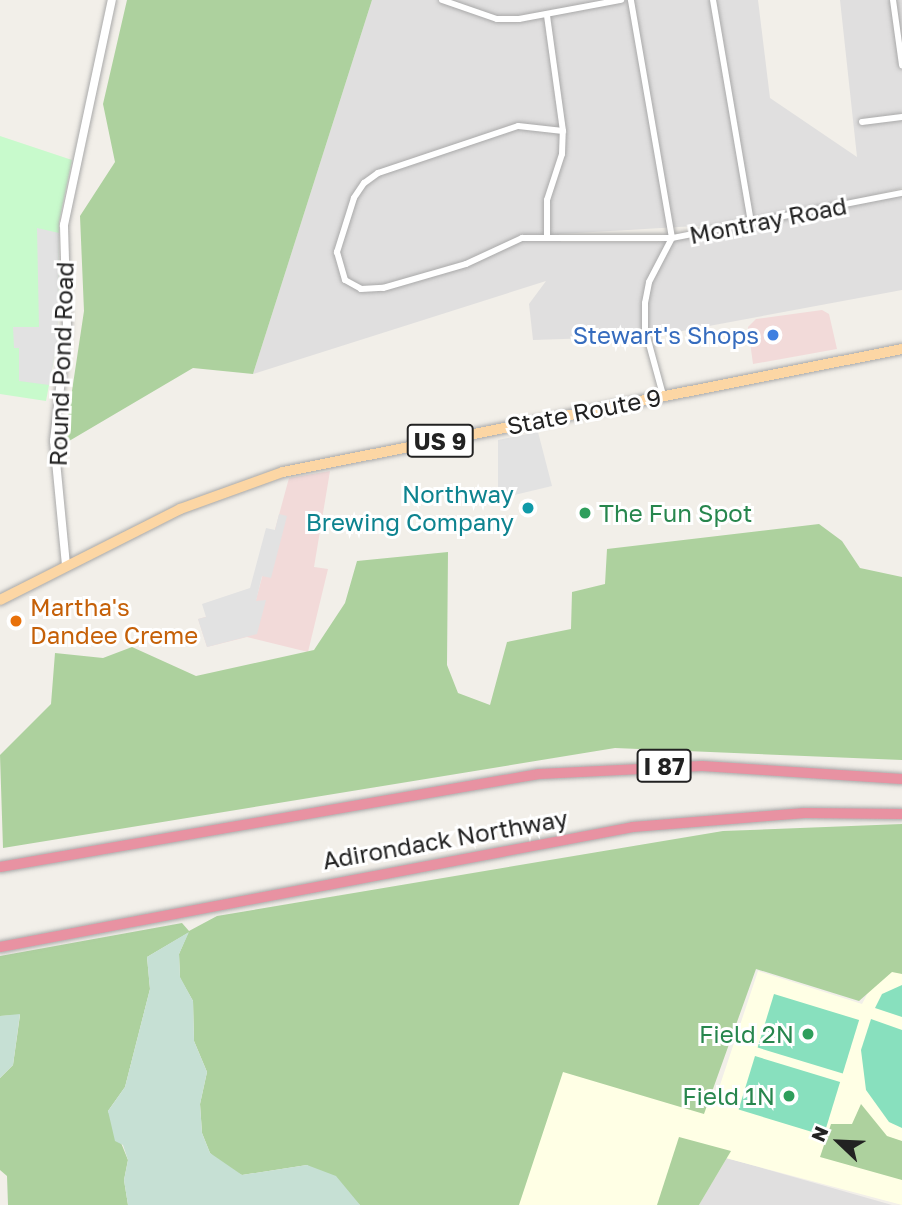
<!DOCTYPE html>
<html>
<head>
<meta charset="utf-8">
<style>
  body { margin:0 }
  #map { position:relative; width:902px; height:1205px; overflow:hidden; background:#f2efe9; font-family:"Golos Text",sans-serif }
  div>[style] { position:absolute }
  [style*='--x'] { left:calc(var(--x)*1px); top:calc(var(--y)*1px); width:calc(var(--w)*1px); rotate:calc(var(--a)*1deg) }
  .residential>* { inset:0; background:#e0dfdf }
  .commercial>* { inset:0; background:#f2dad9 }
  .education>* { inset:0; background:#ffffe5 }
  .forest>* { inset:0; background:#add19e }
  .wetland>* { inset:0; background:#c6e0d4 }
  .park>* { inset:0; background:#c8facc }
  .pitch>* { inset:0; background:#88e0be; transform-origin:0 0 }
  .parking>* { inset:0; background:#e2e2e2 }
  .roads { filter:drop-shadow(0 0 2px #a9a9a9) drop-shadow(0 0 2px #a9a9a9) }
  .minor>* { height:6px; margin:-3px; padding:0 3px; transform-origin:3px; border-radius:3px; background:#fff }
  .tertiary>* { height:8px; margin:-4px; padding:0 4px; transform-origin:4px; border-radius:4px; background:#fff }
  .primary>* { height:10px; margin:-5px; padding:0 5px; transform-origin:5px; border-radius:5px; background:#fcd6a4 }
  .motorway>* { height:10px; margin:-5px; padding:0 5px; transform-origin:5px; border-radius:5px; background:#e892a2 }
  .dots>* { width:19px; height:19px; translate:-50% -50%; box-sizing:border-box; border:4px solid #fff; border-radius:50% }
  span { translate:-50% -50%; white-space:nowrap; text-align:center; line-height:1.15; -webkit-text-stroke:6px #fff; paint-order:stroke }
  .shield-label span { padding:2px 5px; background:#fff; border:2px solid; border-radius:5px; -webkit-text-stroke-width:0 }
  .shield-label { font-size:23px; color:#222; font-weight:700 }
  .street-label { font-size:24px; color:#222 }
  .shop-label { font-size:24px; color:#366cbe }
  .right { translate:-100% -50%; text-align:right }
  .culture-label { font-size:24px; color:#0d838f }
  .leisure-label { font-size:24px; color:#27864d }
  .left { translate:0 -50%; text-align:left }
  .food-label { font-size:24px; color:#c56008 }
  .north { position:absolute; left:804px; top:1107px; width:70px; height:70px; -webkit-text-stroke:5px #fff; paint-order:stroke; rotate:293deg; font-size:19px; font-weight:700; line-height:28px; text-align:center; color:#222 }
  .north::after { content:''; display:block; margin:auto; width:24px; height:32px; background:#222; clip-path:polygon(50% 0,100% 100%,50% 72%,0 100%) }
</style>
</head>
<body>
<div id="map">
  <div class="residential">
    <div style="clip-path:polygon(evenodd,372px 0,758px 0,770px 98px,857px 157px,840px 0,902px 0,902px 188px,863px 198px,864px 203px,902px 196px,902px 290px,596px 347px,594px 338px,533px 340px,529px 304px,546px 281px,253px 374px,372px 0,784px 212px,785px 220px,663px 242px,561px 242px,559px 234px,713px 225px,784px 212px)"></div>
    <div style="clip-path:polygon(727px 1158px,892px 1205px,699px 1205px)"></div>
  </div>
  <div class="commercial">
    <div style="clip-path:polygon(822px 310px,829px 314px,837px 349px,753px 364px,748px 327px,756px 319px)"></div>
    <div style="clip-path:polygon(330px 471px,314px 567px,328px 569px,308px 652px,247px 637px,207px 647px,198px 619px,255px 603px,289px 478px)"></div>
  </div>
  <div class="education">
    <div style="clip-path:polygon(884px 962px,902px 967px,902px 1205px,688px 1148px,670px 1205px,509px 1205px,558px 1058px,714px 1103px,758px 971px,862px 1004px)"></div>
  </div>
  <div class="forest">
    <div style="clip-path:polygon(127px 0,372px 0,253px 374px,193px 368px,64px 444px,84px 311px,80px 216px,115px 162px,103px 104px)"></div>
    <div style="clip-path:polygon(819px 524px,842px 541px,860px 568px,902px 577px,902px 760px,615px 748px,3px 848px,0 755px,51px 704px,55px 653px,103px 658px,132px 647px,196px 676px,314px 650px,345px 603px,357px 561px,448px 552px,447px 665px,458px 693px,490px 705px,507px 642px,571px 629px,572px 592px,605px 584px,607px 549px)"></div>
    <div style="clip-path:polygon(902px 824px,902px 974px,892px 972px,859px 1001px,756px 969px,704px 1114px,563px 1072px,519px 1205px,360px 1205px,307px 1165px,242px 1175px,222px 1166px,210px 1153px,202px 1133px,200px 1104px,207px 1072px,194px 1041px,193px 1001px,180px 978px,179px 954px,188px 933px,147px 957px,150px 989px,125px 1087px,108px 1111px,128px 1160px,124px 1180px,128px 1205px,8px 1205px,7px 1176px,0 1170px,0 1078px,13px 1065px,20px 1015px,0 1016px,0 956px,182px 923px,189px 931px,217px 916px,723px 831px)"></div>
    <div style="clip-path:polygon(861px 1104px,887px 1136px,902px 1141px,902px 1180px,820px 1157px,831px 1124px,852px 1124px)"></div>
    <div style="clip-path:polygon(679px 1137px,731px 1151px,699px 1205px,657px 1205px)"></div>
  </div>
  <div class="wetland">
    <div style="clip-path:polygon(189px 932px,179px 954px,180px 977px,193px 1001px,194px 1041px,207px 1072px,200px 1104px,202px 1133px,210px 1153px,242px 1175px,307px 1165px,336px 1176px,360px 1205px,128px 1205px,124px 1180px,128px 1160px,123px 1145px,115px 1141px,108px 1111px,125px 1087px,150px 989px,147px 957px)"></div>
    <div style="clip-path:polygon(20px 1014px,13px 1065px,0 1078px,0 1016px)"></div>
  </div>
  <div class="park">
    <div style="clip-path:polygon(0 136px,72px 160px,59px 222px,58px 337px,46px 401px,0 394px)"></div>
  </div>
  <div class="pitch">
    <div style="clip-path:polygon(902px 985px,902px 1017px,875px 1008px,882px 994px)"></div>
    <div style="left:774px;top:994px;width:89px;height:56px;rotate:17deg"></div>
    <div style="clip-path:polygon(871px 1019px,902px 1030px,902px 1128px,889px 1122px,866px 1090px,861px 1050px)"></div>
    <div style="left:755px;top:1056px;width:89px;height:56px;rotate:17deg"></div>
  </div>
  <div class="parking">
    <div style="clip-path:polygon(37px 228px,59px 233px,58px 337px,49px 385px,19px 381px,19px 348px,14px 348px,13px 327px,39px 327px)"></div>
    <div style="clip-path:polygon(538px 432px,552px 486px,498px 499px,498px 440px)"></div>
    <div style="clip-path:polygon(279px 514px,287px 516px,271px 578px,262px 576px,256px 601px,266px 600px,257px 634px,207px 647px,198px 619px,206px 617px,202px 604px,250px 588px,266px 528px,275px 530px)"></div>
  </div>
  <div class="roads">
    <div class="minor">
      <div style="--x:442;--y:0;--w:58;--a:19.1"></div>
      <div style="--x:497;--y:19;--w:22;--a:0"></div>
      <div style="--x:519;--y:19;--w:104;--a:-10.6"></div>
      <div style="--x:713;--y:0;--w:226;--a:80.3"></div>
      <div style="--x:893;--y:0;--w:66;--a:82.1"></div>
      <div style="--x:862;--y:122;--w:40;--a:-7.1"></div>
      <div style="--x:563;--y:131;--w:45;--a:-173.7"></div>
      <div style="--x:518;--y:126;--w:148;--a:161.4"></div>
      <div style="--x:378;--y:173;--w:17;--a:144"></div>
      <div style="--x:364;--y:183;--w:18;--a:124"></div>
      <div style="--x:354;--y:198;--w:57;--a:107.5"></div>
      <div style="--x:337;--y:252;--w:29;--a:74"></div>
      <div style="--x:345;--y:280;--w:18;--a:29"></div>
      <div style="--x:361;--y:289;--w:22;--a:-3"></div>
      <div style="--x:383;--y:288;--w:86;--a:-16.1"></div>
      <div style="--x:466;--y:264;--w:62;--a:-24.9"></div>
      <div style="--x:522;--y:238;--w:150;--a:0"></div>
      <div style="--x:672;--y:238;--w:242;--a:-99.8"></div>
      <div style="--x:547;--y:238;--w:38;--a:-90"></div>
      <div style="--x:547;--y:200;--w:48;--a:-71.9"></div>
      <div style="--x:562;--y:154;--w:23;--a:-88"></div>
      <div style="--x:563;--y:131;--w:117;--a:-97.9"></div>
      <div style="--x:663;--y:395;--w:68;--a:-105.3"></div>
      <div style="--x:645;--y:329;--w:26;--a:-90"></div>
      <div style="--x:645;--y:303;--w:21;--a:-79"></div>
      <div style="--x:649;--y:282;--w:50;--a:-62.4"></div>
      <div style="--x:672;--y:238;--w:234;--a:-11.1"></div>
    </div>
    <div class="tertiary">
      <div style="--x:66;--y:565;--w:125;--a:-95.5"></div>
      <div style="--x:54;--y:441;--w:115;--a:-83.5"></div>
      <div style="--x:67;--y:327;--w:102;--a:-91.7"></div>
      <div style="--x:64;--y:225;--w:230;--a:-78"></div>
    </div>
    <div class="primary">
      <div style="--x:0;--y:600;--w:202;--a:-26.8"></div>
      <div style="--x:180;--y:509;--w:109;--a:-19.8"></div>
      <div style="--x:283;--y:472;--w:631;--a:-11.24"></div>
    </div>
    <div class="motorway">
      <div style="--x:0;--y:867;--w:547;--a:-9.79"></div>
      <div style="--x:539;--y:774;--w:163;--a:-2.8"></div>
      <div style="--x:702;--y:766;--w:200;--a:3.7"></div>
      <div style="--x:0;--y:947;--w:644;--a:-10.73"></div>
      <div style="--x:633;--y:827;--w:172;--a:-4.7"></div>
      <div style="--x:804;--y:813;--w:98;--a:0.6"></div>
    </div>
  </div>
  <div class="dots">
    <div style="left:773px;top:335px;background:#3f7fe0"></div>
    <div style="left:528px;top:508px;background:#0f9aa8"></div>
    <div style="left:585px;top:513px;background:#2e9e5b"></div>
    <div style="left:16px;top:621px;background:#e8710a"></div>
    <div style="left:808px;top:1034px;background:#2e9e5b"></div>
    <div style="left:789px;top:1096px;background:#2e9e5b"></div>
  </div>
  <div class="shield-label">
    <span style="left:440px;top:441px">US 9</span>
    <span style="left:664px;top:766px">I 87</span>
  </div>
  <div class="street-label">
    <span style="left:768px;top:220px;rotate:-11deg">Montray Road</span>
    <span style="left:61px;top:364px;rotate:-88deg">Round Pond Road</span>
    <span style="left:584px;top:411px;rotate:-11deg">State Route 9</span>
    <span style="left:445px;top:839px;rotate:-10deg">Adirondack Northway</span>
  </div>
  <div class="shop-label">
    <span class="right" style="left:759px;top:335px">Stewart's Shops</span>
  </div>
  <div class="culture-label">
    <span class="right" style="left:514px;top:508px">Northway<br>Brewing Company</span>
  </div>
  <div class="leisure-label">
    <span class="left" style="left:599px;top:513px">The Fun Spot</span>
    <span class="right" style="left:794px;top:1034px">Field 2N</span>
    <span class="right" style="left:775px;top:1096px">Field 1N</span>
  </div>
  <div class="food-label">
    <span class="left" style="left:30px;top:621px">Martha's<br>Dandee Creme</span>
  </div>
  <div class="north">N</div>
</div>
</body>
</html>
